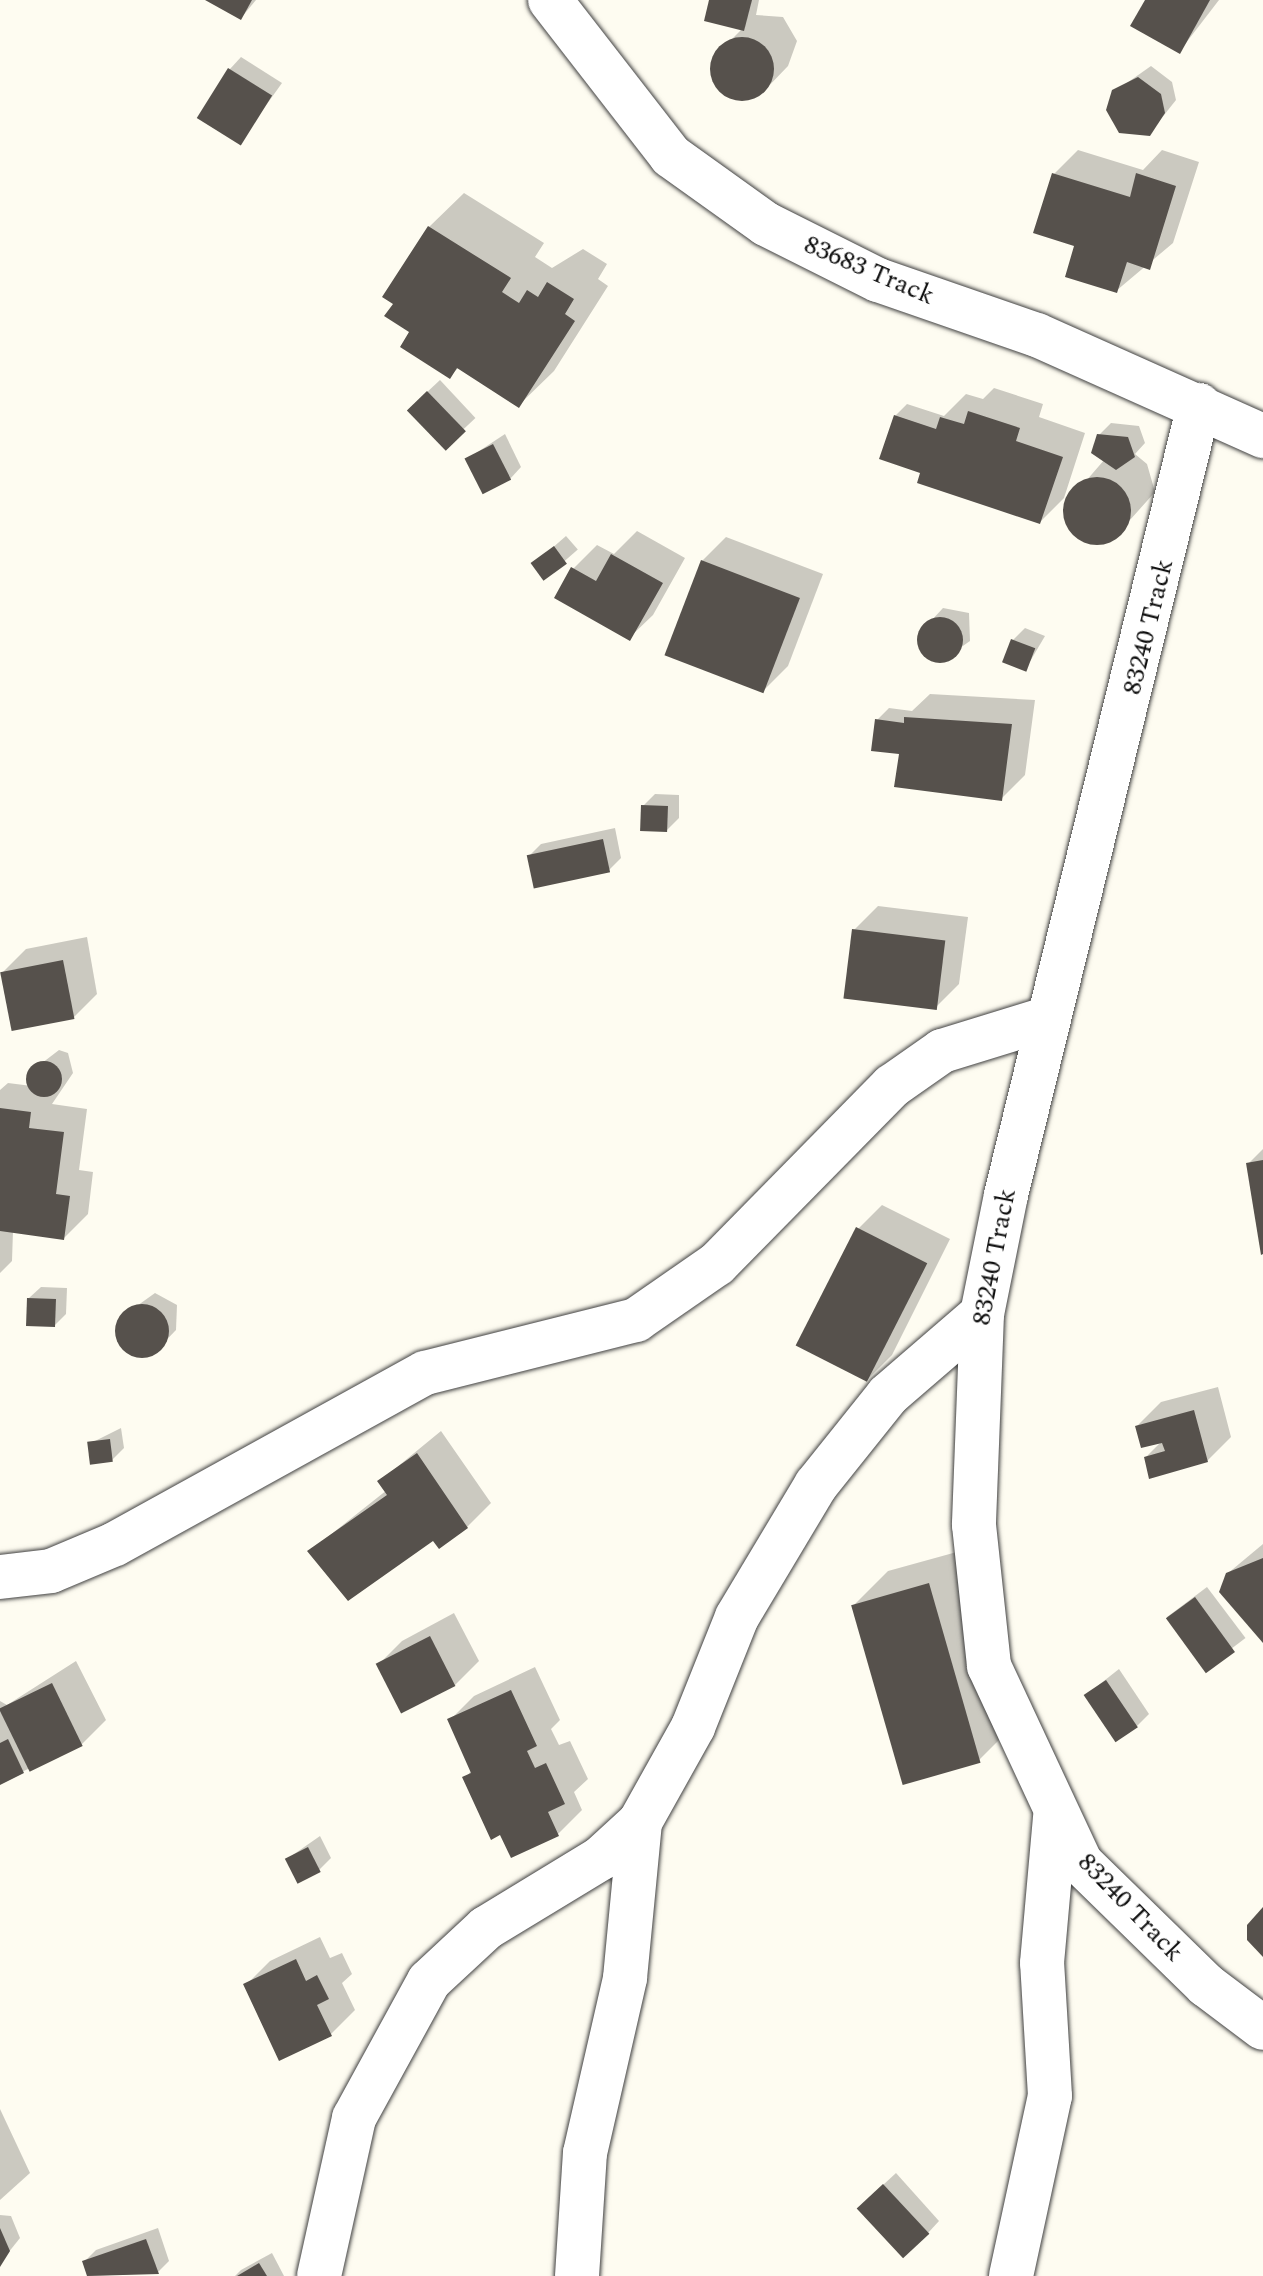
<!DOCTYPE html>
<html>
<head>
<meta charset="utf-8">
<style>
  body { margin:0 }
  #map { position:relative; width:1263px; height:2276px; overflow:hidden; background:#fefcf1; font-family:Spectral,serif }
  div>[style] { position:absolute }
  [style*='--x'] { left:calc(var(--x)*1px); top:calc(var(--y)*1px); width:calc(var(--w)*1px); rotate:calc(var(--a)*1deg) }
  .shadow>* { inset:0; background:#0003; transform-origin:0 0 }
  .building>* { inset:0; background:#56514c; transform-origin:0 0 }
  .round { border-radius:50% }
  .roads { filter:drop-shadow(0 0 2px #414141) drop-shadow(0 0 2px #414141) }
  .minor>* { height:44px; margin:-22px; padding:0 22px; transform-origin:22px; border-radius:22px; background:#fff }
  span { translate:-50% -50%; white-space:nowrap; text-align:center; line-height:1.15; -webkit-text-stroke:8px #fff; paint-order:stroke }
  .street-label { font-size:26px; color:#0e0e0e }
</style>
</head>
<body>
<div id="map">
  <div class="shadow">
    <div style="clip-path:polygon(209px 0,256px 0,241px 18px)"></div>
    <div style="clip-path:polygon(711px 0,759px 0,756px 15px,783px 17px,797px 41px,788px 66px,764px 91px,738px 99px,715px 85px,713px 58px,743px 28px)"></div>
    <div style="clip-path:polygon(1147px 0,1219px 0,1179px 52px)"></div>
    <div style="clip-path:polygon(241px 57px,282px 83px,240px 142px,230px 69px)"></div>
    <div style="clip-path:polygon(1151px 66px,1172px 82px,1176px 100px,1149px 134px,1114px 92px)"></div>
    <div style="clip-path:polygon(1078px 150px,1143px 170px,1162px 150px,1199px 162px,1173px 243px,1116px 291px,1054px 174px)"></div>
    <div style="clip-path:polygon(464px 193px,544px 243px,535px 257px,552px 268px,583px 249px,607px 264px,598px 279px,608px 286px,554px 371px,519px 405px,459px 367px,450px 376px,395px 303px,429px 227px)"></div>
    <div style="left:440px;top:380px;width:52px;height:42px;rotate:47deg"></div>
    <div style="clip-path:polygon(994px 388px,1043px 404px,1039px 417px,1085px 433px,1064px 498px,1040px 522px,926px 465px,895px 416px,907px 404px,944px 416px,966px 394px,983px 399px)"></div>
    <div style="clip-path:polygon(1111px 423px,1139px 426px,1145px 443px,1135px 454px,1147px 464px,1155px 492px,1113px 539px,1084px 540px,1073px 532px,1066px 504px,1105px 459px,1099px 435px)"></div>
    <div style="clip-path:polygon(505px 434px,521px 467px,510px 479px,467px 459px)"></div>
    <div style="clip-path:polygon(637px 531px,685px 558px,653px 615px,629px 638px,573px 569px,597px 545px,614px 554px)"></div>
    <div style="left:566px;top:536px;width:18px;height:43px;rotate:49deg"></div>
    <div style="clip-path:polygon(726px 537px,823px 574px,788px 666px,764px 690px,702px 561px)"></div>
    <div style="clip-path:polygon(943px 608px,969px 613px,970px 641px,940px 662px,923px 653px,918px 635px)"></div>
    <div style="clip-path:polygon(1025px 628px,1045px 636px,1025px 670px,1013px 640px)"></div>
    <div style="clip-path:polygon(930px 694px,1035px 700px,1025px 775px,1001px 799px,901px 752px,877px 720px,889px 708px,912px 711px)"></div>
    <div style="clip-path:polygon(655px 794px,679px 795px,679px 818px,667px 830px,643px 806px)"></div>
    <div style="clip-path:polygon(615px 828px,621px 858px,609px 870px,529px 856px,541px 844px)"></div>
    <div style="clip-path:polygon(878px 906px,968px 917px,959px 984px,935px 1008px,854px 930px)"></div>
    <div style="clip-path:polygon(87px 937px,97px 994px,73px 1018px,2px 973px,26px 949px)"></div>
    <div style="clip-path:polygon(59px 1050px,68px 1053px,73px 1073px,52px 1104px,87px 1109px,79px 1170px,93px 1172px,88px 1214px,64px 1238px,13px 1231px,12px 1261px,0 1273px,0 1090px,8px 1083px,32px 1086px,29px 1073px)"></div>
    <div style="clip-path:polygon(1263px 1149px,1263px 1249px,1248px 1164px)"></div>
    <div style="clip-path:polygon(882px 1205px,950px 1239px,892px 1355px,868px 1379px,858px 1229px)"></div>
    <div style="clip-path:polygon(41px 1287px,67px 1288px,66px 1314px,54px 1326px,29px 1298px)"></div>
    <div style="clip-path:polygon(155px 1293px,177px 1305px,176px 1330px,154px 1353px,129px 1352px,116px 1330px,120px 1318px)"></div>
    <div style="clip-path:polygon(1218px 1387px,1231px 1437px,1207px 1461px,1146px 1457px,1163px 1440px,1137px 1426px,1161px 1402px)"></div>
    <div style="clip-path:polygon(121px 1428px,124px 1448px,112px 1460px,89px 1444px)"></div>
    <div style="clip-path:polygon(441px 1431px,491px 1503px,467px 1527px,434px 1538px,310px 1551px,387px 1490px,380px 1481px)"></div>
    <div style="clip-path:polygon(1263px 1544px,1263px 1640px,1227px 1574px)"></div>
    <div style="clip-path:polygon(964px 1550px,1012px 1727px,978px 1761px,853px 1606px,888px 1571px)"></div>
    <div style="left:1207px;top:1587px;width:64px;height:50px;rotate:53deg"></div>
    <div style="clip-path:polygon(454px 1613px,479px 1661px,455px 1685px,378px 1665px,402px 1641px)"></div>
    <div style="clip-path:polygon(76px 1661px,106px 1720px,82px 1744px,0 1782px,0 1701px,7px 1705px)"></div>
    <div style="clip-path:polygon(535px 1667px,560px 1720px,551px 1729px,559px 1745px,570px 1741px,588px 1779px,574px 1792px,582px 1810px,558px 1834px,501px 1832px,465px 1778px,472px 1770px,450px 1720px,474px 1696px)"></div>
    <div style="clip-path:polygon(1119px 1669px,1149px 1714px,1137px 1726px,1086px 1695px)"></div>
    <div style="clip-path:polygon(320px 1836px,331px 1858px,319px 1870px,287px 1859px)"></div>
    <div style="clip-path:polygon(320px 1937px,330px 1958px,342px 1953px,352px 1974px,342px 1983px,355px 2010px,331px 2034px,246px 1985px,270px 1961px)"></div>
    <div style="clip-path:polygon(0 2109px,30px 2173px,0 2200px)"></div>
    <div style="clip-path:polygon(896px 2173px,939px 2221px,928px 2233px,870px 2197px)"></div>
    <div style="clip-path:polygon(0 2215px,11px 2216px,20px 2238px,0 2263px)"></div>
    <div style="clip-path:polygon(158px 2228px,169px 2261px,157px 2273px,89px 2276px,84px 2262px,96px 2250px)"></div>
    <div style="clip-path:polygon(272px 2253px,284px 2276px,235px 2276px,241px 2270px)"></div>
  </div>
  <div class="building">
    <div style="clip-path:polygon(205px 0,252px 0,241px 20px)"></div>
    <div style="clip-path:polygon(709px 0,752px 0,744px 31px,704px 21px)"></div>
    <div style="clip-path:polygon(1145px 0,1210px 0,1180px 54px,1130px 26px)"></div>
    <div class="round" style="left:710px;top:37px;width:64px;height:64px"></div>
    <div style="left:228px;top:68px;width:52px;height:59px;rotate:32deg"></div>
    <div style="clip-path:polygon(1138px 77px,1161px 94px,1165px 113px,1150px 136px,1119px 133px,1106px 110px,1112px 90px)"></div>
    <div style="clip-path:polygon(1052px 173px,1130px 197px,1136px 173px,1176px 186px,1150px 270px,1127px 262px,1117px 293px,1065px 277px,1074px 246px,1033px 233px)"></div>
    <div style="clip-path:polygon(428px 226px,511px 278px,502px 292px,519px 303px,527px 290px,538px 297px,547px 282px,574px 299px,565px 314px,575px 321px,519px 408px,457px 368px,450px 379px,400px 347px,409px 332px,384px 316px,393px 304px,382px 297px)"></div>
    <div style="left:427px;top:391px;width:56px;height:28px;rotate:46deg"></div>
    <div style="clip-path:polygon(968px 411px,1020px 428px,1016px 441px,1063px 457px,1040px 524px,917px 483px,920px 473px,879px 459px,894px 415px,936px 429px,940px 417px,964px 424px)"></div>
    <div style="clip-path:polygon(1097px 434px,1128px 437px,1135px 457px,1116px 470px,1091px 453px)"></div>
    <div style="left:493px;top:444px;width:40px;height:32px;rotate:63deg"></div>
    <div class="round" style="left:1063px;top:477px;width:68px;height:68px"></div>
    <div style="left:554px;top:546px;width:22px;height:29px;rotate:54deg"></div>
    <div style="clip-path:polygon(611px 554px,663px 583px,630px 641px,554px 598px,571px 567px,596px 581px)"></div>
    <div style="left:701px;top:560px;width:106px;height:102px;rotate:21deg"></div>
    <div class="round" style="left:917px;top:617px;width:46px;height:46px"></div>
    <div style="left:1011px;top:639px;width:26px;height:25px;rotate:21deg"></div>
    <div style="clip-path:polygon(904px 717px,1012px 724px,1002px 801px,894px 787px,899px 754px,871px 751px,875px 719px,904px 723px)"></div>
    <div style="left:641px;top:805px;width:27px;height:26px;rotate:2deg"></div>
    <div style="left:603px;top:839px;width:34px;height:78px;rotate:78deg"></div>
    <div style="left:852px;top:929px;width:94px;height:70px;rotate:7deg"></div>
    <div style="left:63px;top:960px;width:60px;height:64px;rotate:79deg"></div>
    <div class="round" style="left:26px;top:1061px;width:36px;height:36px"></div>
    <div style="clip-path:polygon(0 1108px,31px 1112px,29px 1128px,64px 1132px,56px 1194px,70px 1196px,64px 1240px,0 1231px)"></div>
    <div style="clip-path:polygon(1263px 1160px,1263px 1254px,1261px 1255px,1246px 1163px)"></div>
    <div style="left:856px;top:1227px;width:80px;height:133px;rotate:27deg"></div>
    <div style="left:27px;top:1298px;width:29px;height:28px;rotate:2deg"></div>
    <div class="round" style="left:115px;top:1304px;width:54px;height:54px"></div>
    <div style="clip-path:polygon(1194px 1410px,1208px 1462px,1149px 1479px,1144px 1457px,1165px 1451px,1162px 1443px,1141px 1448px,1135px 1426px)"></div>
    <div style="left:110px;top:1439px;width:23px;height:23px;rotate:83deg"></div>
    <div style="clip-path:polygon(417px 1453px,468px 1528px,439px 1549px,433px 1541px,348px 1601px,307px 1551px,387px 1495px,377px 1481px)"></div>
    <div style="clip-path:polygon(1263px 1558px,1263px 1643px,1219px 1592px,1226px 1573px)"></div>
    <div style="left:929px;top:1583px;width:187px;height:81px;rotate:74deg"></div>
    <div style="left:1195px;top:1597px;width:68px;height:36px;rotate:54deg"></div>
    <div style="left:430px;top:1636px;width:56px;height:61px;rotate:63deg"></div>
    <div style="left:1106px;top:1680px;width:57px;height:27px;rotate:56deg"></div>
    <div style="left:52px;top:1683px;width:70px;height:59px;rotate:64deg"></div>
    <div style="clip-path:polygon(511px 1690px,537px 1746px,527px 1751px,535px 1768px,546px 1763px,565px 1804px,548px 1812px,559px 1836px,511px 1858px,500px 1835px,491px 1840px,462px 1777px,471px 1773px,447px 1719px)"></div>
    <div style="clip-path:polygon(8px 1739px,24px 1773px,0 1785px,0 1743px)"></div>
    <div style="left:308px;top:1847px;width:28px;height:26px;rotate:63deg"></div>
    <div style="clip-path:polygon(1263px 1907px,1263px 1957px,1247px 1940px,1247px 1925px)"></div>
    <div style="clip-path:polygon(296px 1959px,306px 1981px,317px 1975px,329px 1999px,317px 2005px,332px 2036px,279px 2061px,243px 1984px)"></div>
    <div style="left:883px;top:2184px;width:68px;height:36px;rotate:47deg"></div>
    <div style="clip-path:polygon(0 2228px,10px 2251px,0 2267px)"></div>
    <div style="clip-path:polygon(146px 2239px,159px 2274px,87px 2276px,82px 2261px)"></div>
    <div style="clip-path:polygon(259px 2263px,267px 2276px,237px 2276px)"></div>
  </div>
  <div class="roads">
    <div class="minor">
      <div style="--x:550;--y:0;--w:197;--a:52.2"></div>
      <div style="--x:671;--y:156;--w:117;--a:35.6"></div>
      <div style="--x:766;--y:224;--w:125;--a:26.6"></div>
      <div style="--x:878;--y:280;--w:168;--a:19.1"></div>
      <div style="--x:1037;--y:335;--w:248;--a:24.1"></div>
      <div style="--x:1199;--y:405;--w:813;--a:103.73"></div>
      <div style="--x:1006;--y:1195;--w:121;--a:101.4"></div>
      <div style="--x:982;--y:1314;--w:211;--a:92.2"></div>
      <div style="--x:974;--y:1525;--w:142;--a:83.9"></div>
      <div style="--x:989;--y:1666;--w:217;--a:65"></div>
      <div style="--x:1081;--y:1863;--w:175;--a:44.3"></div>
      <div style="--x:1206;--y:1985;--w:71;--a:37"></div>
      <div style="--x:0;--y:1577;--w:51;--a:-6.7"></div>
      <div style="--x:51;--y:1571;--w:69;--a:-22.9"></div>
      <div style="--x:115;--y:1544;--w:354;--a:-28.9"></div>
      <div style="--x:425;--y:1373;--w:218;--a:-14.1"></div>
      <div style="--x:636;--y:1320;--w:98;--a:-34.7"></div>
      <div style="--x:717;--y:1264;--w:250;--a:-45.5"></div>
      <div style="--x:892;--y:1086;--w:61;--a:-35"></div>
      <div style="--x:942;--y:1051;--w:112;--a:-17.1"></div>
      <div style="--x:319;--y:2276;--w:162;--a:-77.5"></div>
      <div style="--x:354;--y:2118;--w:156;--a:-61.3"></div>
      <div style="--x:429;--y:1981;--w:78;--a:-42.9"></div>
      <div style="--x:486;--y:1928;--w:135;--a:-31.3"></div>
      <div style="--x:601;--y:1858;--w:53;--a:-42.7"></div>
      <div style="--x:640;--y:1822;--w:109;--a:-60.8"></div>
      <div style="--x:693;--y:1727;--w:118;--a:-68.2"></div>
      <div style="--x:737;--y:1617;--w:154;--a:-59.1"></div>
      <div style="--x:816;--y:1485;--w:115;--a:-51.3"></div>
      <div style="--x:888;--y:1395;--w:124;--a:-40.8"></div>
      <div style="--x:577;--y:2276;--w:123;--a:-86.3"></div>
      <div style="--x:585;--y:2153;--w:180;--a:-77.1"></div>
      <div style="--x:625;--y:1978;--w:157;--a:-84.5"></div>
      <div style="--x:1011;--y:2276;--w:184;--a:-77.8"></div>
      <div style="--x:1050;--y:2096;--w:133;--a:-93.4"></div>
      <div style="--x:1042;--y:1963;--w:147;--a:-84.9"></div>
    </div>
  </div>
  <div class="street-label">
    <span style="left:869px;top:271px;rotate:23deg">83683 Track</span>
    <span style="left:1149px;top:627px;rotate:-76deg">83240 Track</span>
    <span style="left:995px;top:1257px;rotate:-79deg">83240 Track</span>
    <span style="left:1130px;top:1908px;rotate:46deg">83240 Track</span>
  </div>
</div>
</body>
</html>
